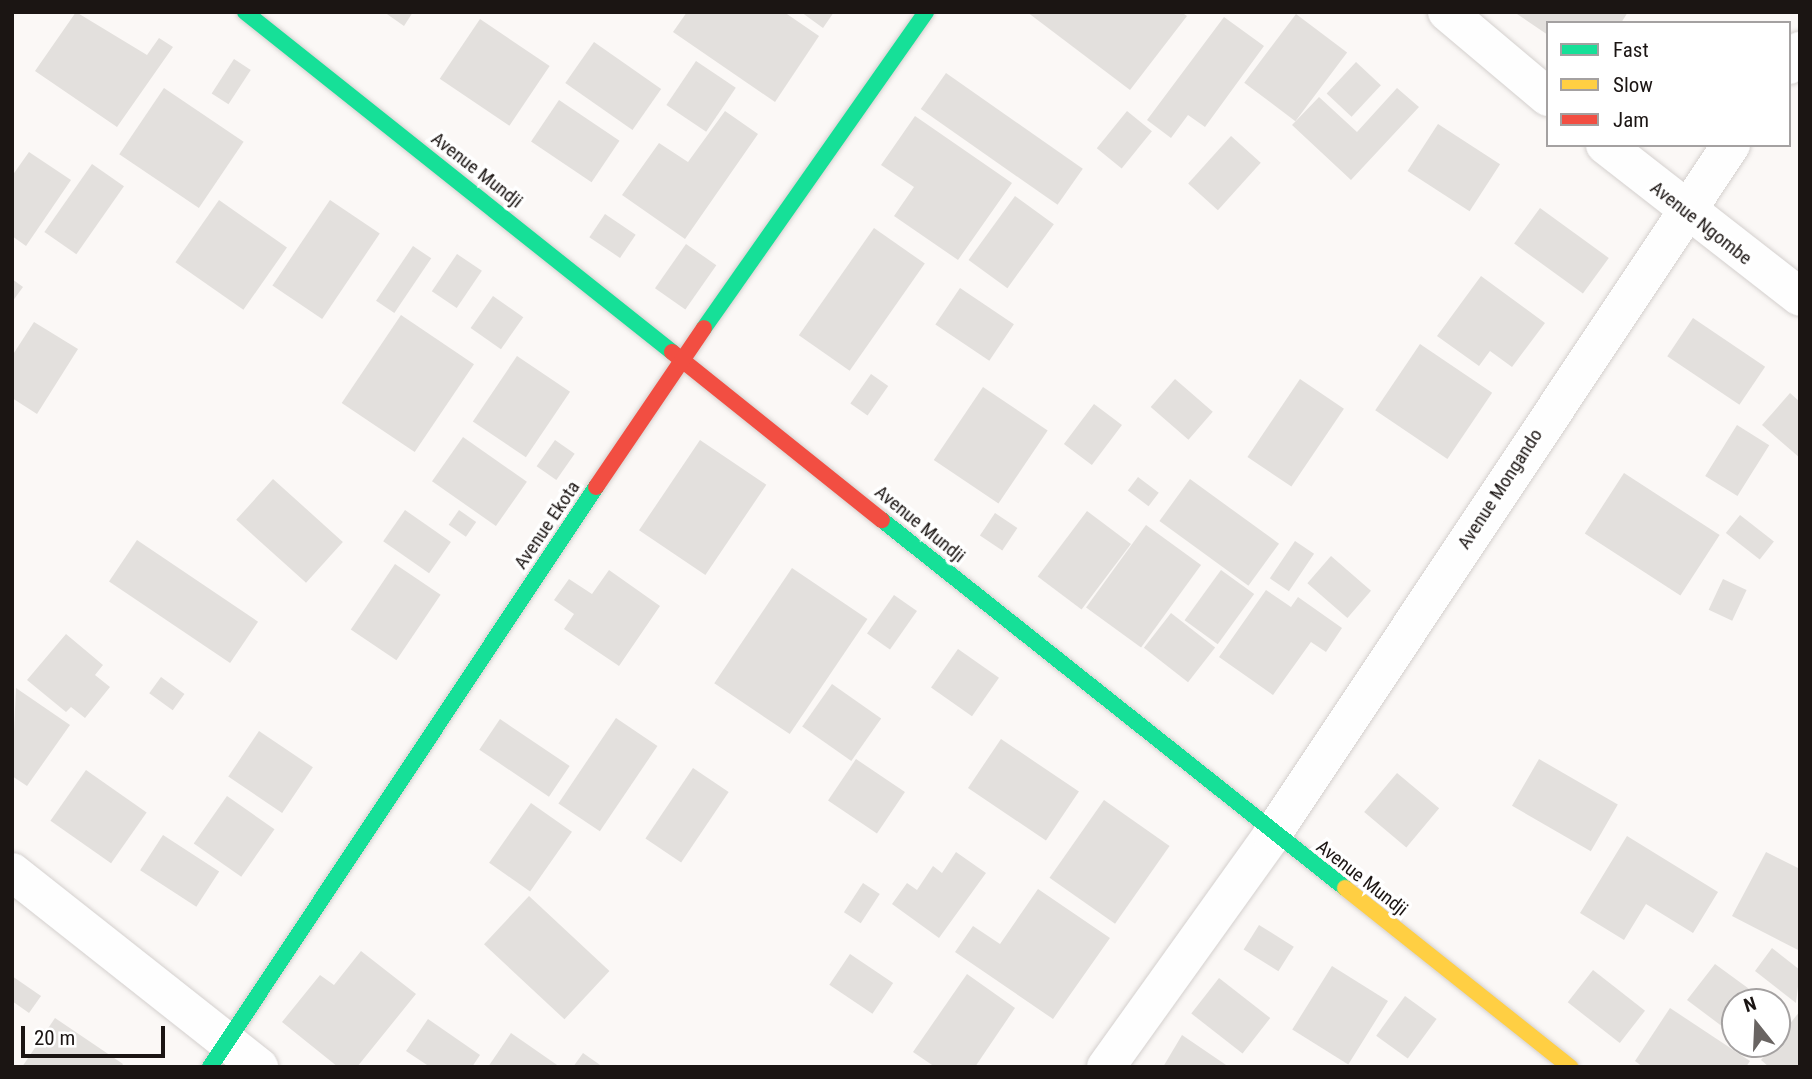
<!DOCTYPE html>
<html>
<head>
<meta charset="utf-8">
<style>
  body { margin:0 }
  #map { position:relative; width:1812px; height:1079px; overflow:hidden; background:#fbf8f6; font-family:"Roboto Condensed",sans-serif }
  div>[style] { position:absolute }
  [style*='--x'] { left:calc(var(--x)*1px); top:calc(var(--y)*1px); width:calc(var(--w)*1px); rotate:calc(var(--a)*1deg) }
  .building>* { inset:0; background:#e3e0dd; transform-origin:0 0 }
  .roads { filter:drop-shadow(0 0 2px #d4d0ce) drop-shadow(0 0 2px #d4d0ce) }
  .street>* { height:38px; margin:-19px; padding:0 19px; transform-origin:19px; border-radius:19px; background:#fefefe }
  .fast>* { height:16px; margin:-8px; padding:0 8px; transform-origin:8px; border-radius:8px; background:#16e098 }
  .slow>* { height:16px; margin:-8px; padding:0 8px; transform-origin:8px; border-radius:8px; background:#ffcf43 }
  .jam>* { height:16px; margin:-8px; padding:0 8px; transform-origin:8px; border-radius:8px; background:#f24e42 }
  span { translate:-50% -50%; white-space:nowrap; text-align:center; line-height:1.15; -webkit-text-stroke:7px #fff; paint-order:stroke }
  .street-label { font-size:19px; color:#1b1513 }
  .frame { position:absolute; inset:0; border:14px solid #1b1513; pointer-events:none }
  .legend { position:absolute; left:1546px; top:21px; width:245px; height:126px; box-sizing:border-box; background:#fff; border:2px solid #a4a1a1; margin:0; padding:9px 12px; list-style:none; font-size:21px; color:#1b1513 }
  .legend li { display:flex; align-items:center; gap:14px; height:35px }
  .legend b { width:35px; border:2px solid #a4a1a1 }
  .north { position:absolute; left:1721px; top:988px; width:70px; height:70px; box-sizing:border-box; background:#fff; border:2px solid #a4a1a1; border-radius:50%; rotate:342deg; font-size:19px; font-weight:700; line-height:28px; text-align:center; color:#1b1513 }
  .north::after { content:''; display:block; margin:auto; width:24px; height:32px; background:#696462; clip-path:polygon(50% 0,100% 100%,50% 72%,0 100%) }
  .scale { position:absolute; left:21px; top:1026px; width:144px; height:32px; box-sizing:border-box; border:4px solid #1b1513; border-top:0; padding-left:9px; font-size:21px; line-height:24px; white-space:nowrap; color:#1b1513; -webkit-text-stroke:5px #fff; paint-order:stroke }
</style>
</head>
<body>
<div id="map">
  <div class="building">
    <div style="clip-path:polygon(76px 12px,147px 55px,159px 38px,173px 47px,117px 127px,35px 71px)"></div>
    <div style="clip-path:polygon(384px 12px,413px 12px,404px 26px)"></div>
    <div style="clip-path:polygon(687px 12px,784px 12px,819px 36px,775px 102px,673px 32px)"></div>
    <div style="clip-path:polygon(801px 12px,834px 12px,823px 28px)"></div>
    <div style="clip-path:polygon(1027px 12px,1181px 12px,1187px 16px,1130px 90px)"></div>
    <div style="clip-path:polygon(1514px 12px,1628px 12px,1621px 23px,1548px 23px,1548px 35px)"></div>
    <div style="left:1296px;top:14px;width:64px;height:86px;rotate:37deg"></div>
    <div style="clip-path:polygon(1224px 17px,1264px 46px,1205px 127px,1188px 115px,1171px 138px,1147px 120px)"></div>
    <div style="left:480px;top:19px;width:84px;height:72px;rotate:34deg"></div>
    <div style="left:594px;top:42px;width:82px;height:50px;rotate:35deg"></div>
    <div style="left:234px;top:59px;width:20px;height:41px;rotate:33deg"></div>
    <div style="left:696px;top:61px;width:48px;height:53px;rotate:34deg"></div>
    <div style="left:1356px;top:62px;width:34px;height:43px;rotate:43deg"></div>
    <div style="left:946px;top:73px;width:167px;height:44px;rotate:35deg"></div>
    <div style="left:164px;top:88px;width:96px;height:80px;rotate:34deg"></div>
    <div style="clip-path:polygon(1397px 88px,1419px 107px,1351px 180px,1292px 125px,1319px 97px,1357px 132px)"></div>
    <div style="left:559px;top:100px;width:73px;height:50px;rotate:34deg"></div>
    <div style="clip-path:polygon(725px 111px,758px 134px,685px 239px,622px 195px,659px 143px,688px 162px)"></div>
    <div style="left:1127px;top:111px;width:32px;height:48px;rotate:39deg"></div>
    <div style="clip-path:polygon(915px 116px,1012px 183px,958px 260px,894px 216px,914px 187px,881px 165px)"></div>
    <div style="left:1438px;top:124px;width:74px;height:56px;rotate:33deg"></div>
    <div style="left:1231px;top:136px;width:40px;height:64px;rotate:42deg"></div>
    <div style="clip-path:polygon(29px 152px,71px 180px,26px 246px,12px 236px,12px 176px)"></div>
    <div style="left:92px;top:164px;width:39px;height:83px;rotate:35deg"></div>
    <div style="left:1015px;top:196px;width:48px;height:79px;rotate:36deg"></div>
    <div style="left:219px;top:200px;width:83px;height:76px;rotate:35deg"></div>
    <div style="left:330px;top:200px;width:60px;height:103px;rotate:34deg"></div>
    <div style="left:1540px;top:208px;width:85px;height:44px;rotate:36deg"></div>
    <div style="left:605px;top:214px;width:37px;height:28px;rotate:34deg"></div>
    <div style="left:874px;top:228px;width:62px;height:131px;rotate:35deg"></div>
    <div style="left:686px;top:244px;width:37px;height:54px;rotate:35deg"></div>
    <div style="left:413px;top:246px;width:22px;height:66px;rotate:34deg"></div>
    <div style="left:457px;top:254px;width:30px;height:45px;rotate:34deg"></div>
    <div style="clip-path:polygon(1481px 276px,1545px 323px,1512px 367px,1490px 351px,1479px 366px,1437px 336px)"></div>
    <div style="clip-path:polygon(12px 279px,23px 287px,12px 302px)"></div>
    <div style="left:960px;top:288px;width:65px;height:44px;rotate:34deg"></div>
    <div style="left:493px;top:296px;width:37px;height:39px;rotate:35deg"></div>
    <div style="left:401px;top:315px;width:88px;height:106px;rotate:34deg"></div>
    <div style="left:1693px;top:318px;width:87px;height:46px;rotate:34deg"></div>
    <div style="clip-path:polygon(34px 322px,78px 349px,37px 414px,12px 398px,12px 356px)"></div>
    <div style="left:1420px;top:344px;width:87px;height:80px;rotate:34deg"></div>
    <div style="left:517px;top:356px;width:64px;height:79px;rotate:34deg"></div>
    <div style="left:871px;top:374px;width:21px;height:36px;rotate:35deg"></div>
    <div style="left:1175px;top:379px;width:50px;height:37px;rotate:41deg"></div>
    <div style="left:1300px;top:379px;width:53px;height:94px;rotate:34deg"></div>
    <div style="left:983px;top:387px;width:78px;height:88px;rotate:34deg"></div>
    <div style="clip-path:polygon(1790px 393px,1800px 402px,1800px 458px,1762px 425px)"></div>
    <div style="left:1094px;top:404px;width:35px;height:50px;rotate:37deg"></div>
    <div style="left:1737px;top:425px;width:38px;height:60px;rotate:32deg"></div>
    <div style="left:463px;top:437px;width:78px;height:54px;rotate:35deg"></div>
    <div style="left:555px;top:440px;width:24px;height:32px;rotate:35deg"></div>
    <div style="left:700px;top:440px;width:80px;height:109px;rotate:34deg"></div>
    <div style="left:1624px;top:473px;width:114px;height:72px;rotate:33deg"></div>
    <div style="left:1138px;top:477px;width:26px;height:17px;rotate:37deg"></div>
    <div style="left:273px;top:479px;width:94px;height:55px;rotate:42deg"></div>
    <div style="left:1190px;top:479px;width:110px;height:52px;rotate:36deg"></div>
    <div style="left:405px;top:510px;width:56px;height:38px;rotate:35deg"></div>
    <div style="left:459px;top:510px;width:21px;height:18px;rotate:35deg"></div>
    <div style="left:1087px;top:511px;width:55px;height:82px;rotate:37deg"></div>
    <div style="left:995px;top:513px;width:27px;height:27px;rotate:34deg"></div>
    <div style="left:1740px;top:515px;width:43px;height:23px;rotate:38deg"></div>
    <div style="left:1146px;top:525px;width:68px;height:102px;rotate:36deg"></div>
    <div style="left:137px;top:540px;width:146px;height:50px;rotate:34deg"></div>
    <div style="left:1295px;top:541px;width:23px;height:45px;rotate:34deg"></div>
    <div style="left:1331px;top:556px;width:53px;height:36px;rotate:41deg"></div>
    <div style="left:395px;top:564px;width:55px;height:79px;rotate:34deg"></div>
    <div style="left:792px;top:568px;width:91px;height:139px;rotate:34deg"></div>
    <div style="clip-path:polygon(609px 570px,660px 606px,619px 666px,564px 629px,574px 614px,554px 600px,569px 579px,592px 594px)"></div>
    <div style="left:1221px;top:570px;width:41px;height:62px;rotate:36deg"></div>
    <div style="left:1723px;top:579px;width:26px;height:34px;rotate:25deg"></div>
    <div style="clip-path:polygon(1266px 590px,1291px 607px,1298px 597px,1342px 628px,1326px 652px,1311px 642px,1273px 695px,1219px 657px)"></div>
    <div style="left:894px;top:595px;width:28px;height:47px;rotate:35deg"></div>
    <div style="left:1171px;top:613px;width:56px;height:44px;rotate:38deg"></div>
    <div style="clip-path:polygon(66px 634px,103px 665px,95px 675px,110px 687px,85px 718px,71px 707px,66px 712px,27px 680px)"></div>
    <div style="left:958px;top:649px;width:50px;height:47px;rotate:35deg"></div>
    <div style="left:161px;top:677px;width:29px;height:20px;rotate:36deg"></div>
    <div style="left:832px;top:684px;width:60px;height:52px;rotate:35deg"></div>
    <div style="clip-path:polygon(16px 688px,70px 725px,27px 786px,12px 776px)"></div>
    <div style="left:616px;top:718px;width:50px;height:103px;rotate:34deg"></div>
    <div style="left:500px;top:719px;width:84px;height:37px;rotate:34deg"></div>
    <div style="left:259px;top:731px;width:65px;height:55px;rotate:34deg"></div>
    <div style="left:1001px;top:739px;width:94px;height:59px;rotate:34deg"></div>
    <div style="left:856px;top:759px;width:59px;height:50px;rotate:34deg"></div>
    <div style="left:1539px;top:759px;width:91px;height:54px;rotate:30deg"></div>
    <div style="left:693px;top:768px;width:43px;height:85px;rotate:34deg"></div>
    <div style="left:86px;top:770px;width:74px;height:62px;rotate:35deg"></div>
    <div style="left:1397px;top:773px;width:55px;height:51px;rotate:40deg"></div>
    <div style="left:227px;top:796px;width:58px;height:58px;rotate:35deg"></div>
    <div style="left:1104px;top:800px;width:80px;height:95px;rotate:35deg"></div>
    <div style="left:531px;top:803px;width:50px;height:73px;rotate:35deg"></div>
    <div style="left:163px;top:835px;width:67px;height:42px;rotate:33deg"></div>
    <div style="clip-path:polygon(1627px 836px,1718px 892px,1693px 933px,1646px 904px,1624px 940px,1580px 913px)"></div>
    <div style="clip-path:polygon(956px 852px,986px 873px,939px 938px,892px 904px,907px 883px,917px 890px,933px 866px,942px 873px)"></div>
    <div style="clip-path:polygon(1766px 852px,1800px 869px,1800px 951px,1732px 916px)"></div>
    <div style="left:863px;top:883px;width:20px;height:35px;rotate:33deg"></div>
    <div style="clip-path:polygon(1038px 889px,1110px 938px,1053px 1019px,955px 952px,973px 926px,1000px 944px)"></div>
    <div style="left:529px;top:896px;width:110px;height:66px;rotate:43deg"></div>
    <div style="left:1259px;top:925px;width:41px;height:29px;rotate:32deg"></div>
    <div style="clip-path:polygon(1772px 948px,1800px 970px,1796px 1003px,1755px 971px)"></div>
    <div style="clip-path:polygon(361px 951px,416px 994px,357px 1067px,338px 1067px,282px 1022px,320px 975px,334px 985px)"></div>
    <div style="left:850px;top:954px;width:52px;height:37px;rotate:34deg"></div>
    <div style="clip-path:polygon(1715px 964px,1767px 1002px,1735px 1002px,1735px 1036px,1687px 1000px)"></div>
    <div style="left:1332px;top:966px;width:66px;height:75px;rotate:32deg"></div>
    <div style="left:1593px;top:970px;width:66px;height:41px;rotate:38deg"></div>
    <div style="clip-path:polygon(967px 974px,1015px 1008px,975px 1067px,935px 1067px,913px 1052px)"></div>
    <div style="clip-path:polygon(12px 976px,41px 996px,29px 1013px,12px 1001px)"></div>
    <div style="left:1219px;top:978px;width:65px;height:45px;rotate:38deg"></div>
    <div style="left:1405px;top:996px;width:39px;height:49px;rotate:36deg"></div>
    <div style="clip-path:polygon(1670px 1008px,1750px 1061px,1746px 1067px,1643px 1067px,1635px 1061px)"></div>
    <div style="clip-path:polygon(1800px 1011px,1800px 1067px,1769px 1067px,1761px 1060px)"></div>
    <div style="clip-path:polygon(55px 1018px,123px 1064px,121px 1067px,22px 1067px)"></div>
    <div style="clip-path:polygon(428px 1019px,480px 1055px,472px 1067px,430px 1067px,406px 1051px)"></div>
    <div style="clip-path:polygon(511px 1033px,560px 1067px,488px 1067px)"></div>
    <div style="clip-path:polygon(1182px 1035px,1229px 1067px,1163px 1067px)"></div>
    <div style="clip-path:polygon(583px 1053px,603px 1067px,573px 1067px)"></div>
  </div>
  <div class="roads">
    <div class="street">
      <div style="--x:1447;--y:12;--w:132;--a:40.1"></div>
      <div style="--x:1789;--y:65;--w:18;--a:-52"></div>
      <div style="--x:1605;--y:145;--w:247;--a:37.9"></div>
      <div style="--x:12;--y:872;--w:315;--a:38.3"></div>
      <div style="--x:1106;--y:1067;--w:285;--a:-54.4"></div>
      <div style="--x:1272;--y:835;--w:829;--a:-56.37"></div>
    </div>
    <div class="fast">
      <div style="--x:245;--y:12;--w:546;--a:38.53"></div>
      <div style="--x:704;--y:328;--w:386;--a:-54.9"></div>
      <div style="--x:882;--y:520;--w:591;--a:38.48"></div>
      <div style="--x:210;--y:1067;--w:697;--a:-56.36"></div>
    </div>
    <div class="slow">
      <div style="--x:1345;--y:888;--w:288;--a:38.5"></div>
    </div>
    <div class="jam">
      <div style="--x:672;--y:352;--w:269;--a:38.7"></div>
      <div style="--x:596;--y:487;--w:192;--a:-55.8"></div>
    </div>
  </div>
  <div class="street-label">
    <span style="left:477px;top:170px;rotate:38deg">Avenue Mundji</span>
    <span style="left:1701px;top:223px;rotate:38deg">Avenue Ngombe</span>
    <span style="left:1500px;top:489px;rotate:-57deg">Avenue Mongando</span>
    <span style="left:920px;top:524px;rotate:39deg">Avenue Mundji</span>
    <span style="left:547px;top:525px;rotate:-56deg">Avenue Ekota</span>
    <span style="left:1362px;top:878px;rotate:38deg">Avenue Mundji</span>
  </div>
  <div class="frame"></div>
  <ul class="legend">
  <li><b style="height:9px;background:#16e098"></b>Fast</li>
  <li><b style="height:9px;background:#ffcf43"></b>Slow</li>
  <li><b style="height:9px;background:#f24e42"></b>Jam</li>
  </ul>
  <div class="north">N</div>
  <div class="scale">20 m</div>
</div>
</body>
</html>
